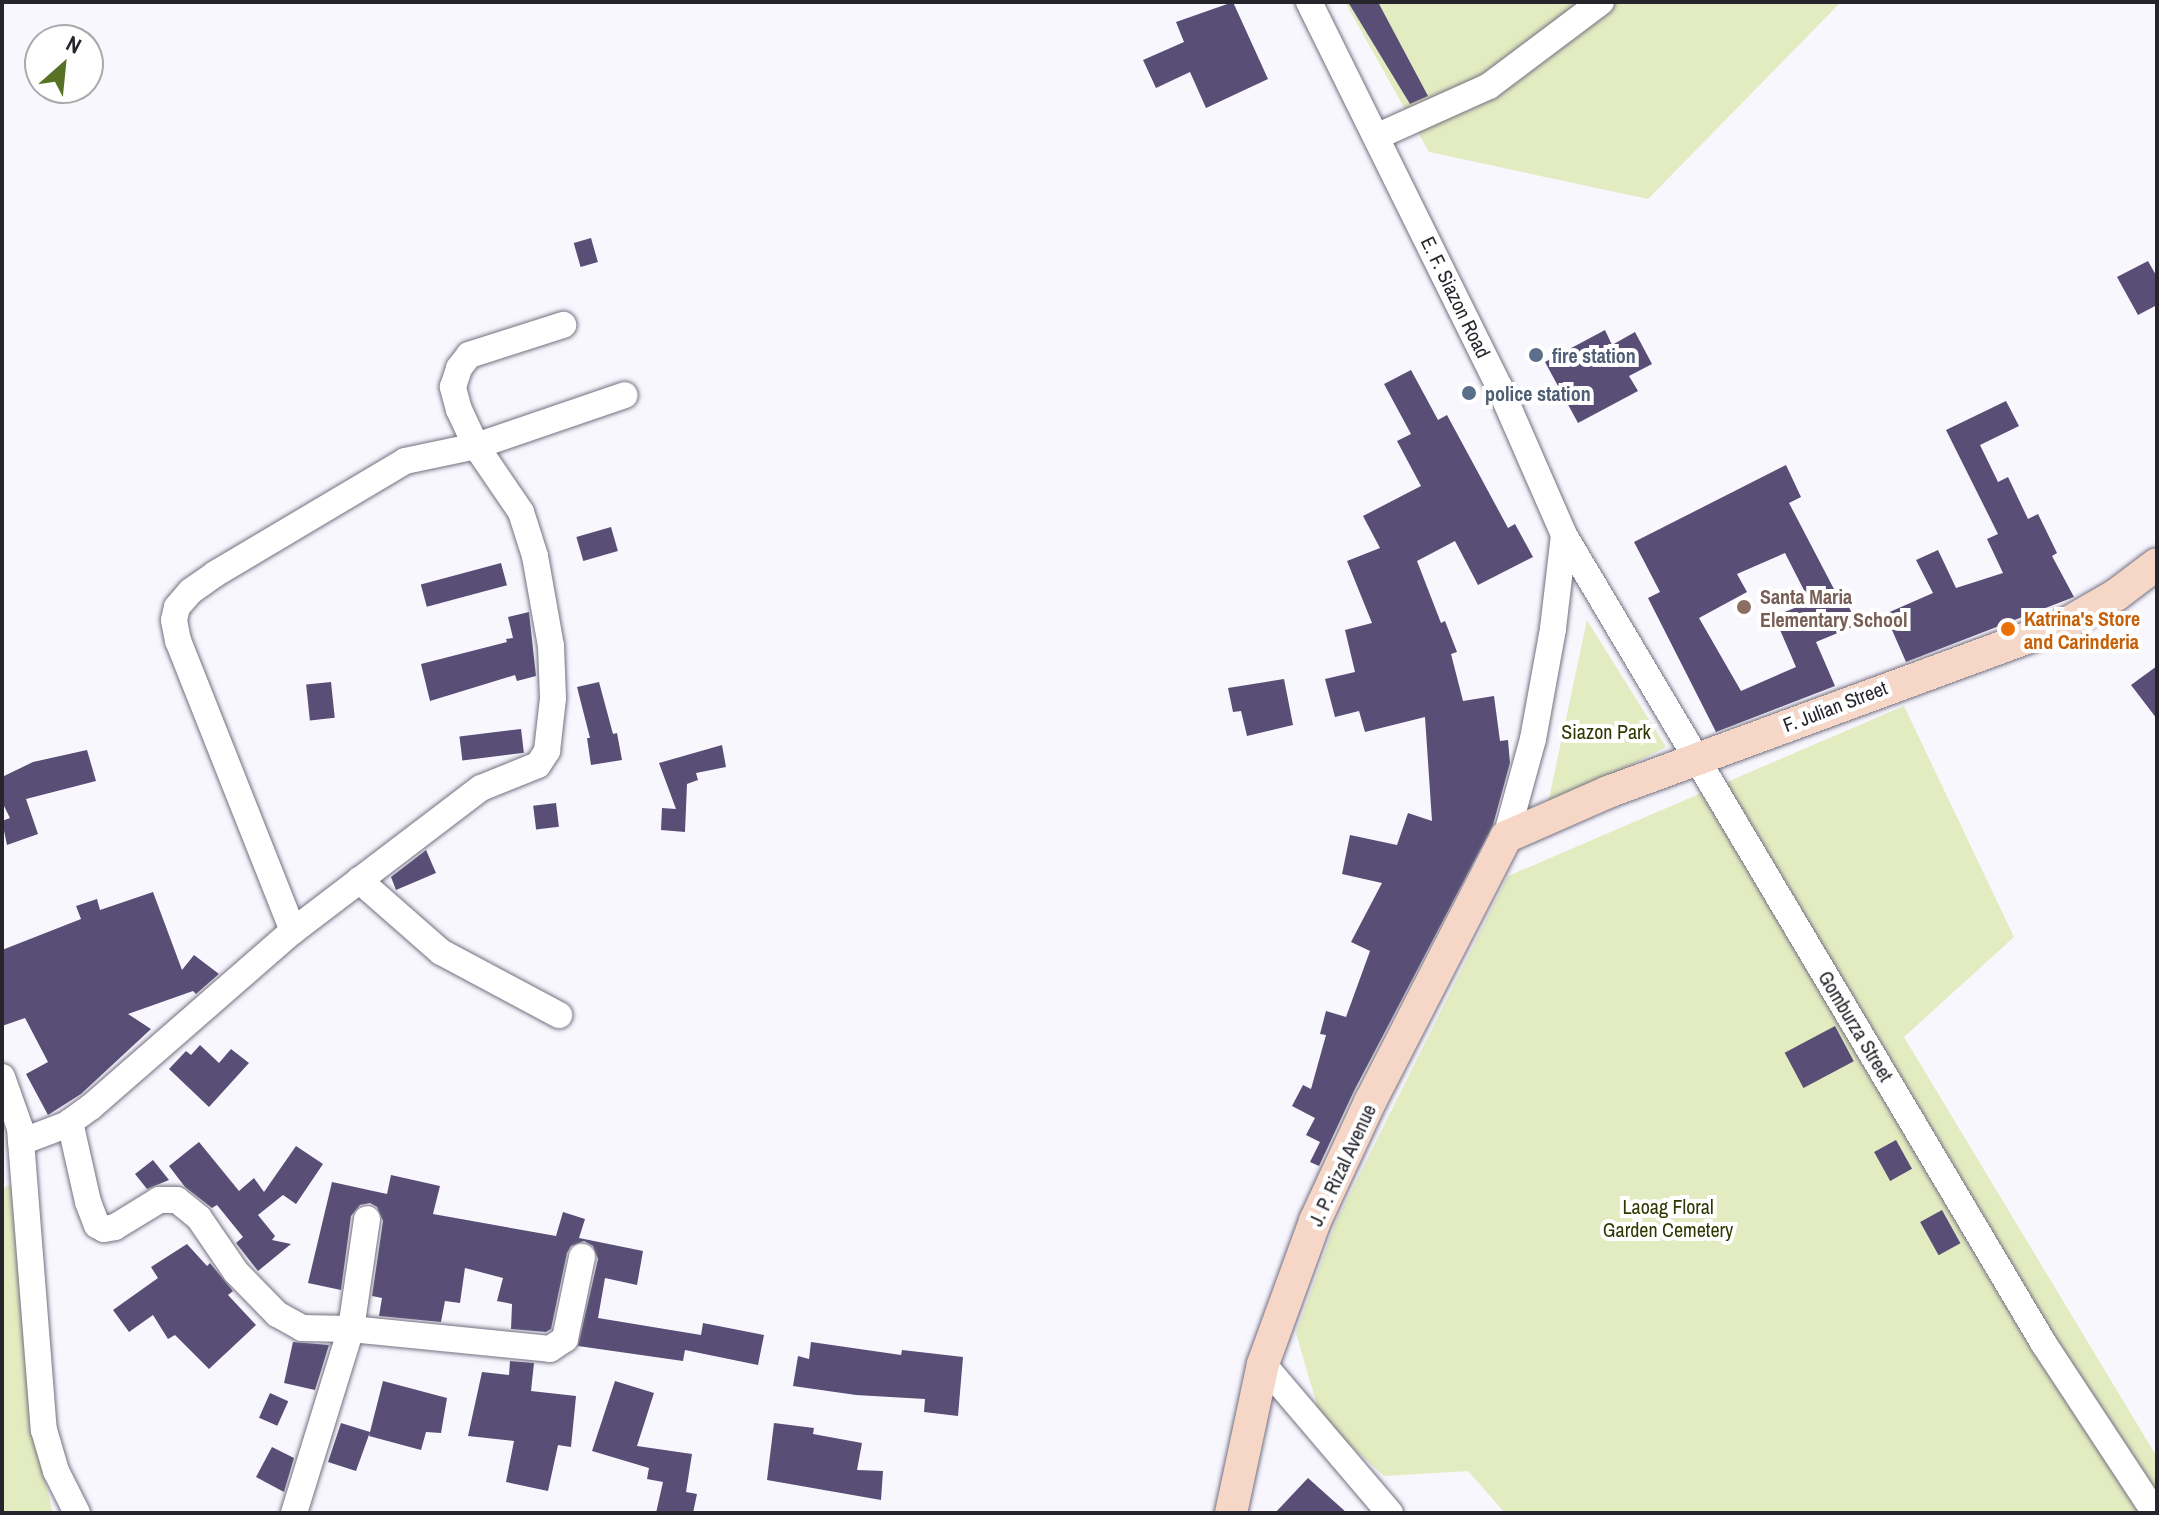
<!DOCTYPE html>
<html>
<head>
<meta charset="utf-8">
<style>
  body { margin:0 }
  #map { position:relative; width:2159px; height:1515px; overflow:hidden; background:#f8f7fe; font-family:"Archivo Narrow",sans-serif }
  div>[style] { position:absolute }
  [style*='--x'] { left:calc(var(--x)*1px); top:calc(var(--y)*1px); width:calc(var(--w)*1px); rotate:calc(var(--a)*1deg) }
  .green>* { inset:0; background:#e3ebc0 }
  .building>* { inset:0; background:#584e76; transform-origin:0 0 }
  .roads { filter:drop-shadow(0 0 2px #737080) drop-shadow(0 0 2px #737080) }
  .minor>* { height:26px; margin:-13px; padding:0 13px; transform-origin:13px; border-radius:13px; background:#fff }
  .major>* { height:32px; margin:-16px; padding:0 16px; transform-origin:16px; border-radius:16px; background:#f5d6c7 }
  .dots>* { width:22px; height:22px; translate:-50% -50%; box-sizing:border-box; border:4px solid #fff; border-radius:50% }
  span { translate:-50% -50%; white-space:nowrap; text-align:center; line-height:1.15; -webkit-text-stroke:8px #fff; paint-order:stroke }
  .street-label { font-size:20px; color:#27252c }
  .service-label { font-size:20px; color:#4e5e75; font-weight:700 }
  .left { translate:0 -50%; text-align:left }
  .education-label { font-size:20px; color:#785e54; font-weight:700 }
  .food-label { font-size:20px; color:#c56008; font-weight:700 }
  .park-label { font-size:20px; color:#313700 }
  .frame { position:absolute; inset:0; border:4px solid #27252c; pointer-events:none }
  .north { position:absolute; left:24px; top:24px; width:80px; height:80px; box-sizing:border-box; background:#fff; border:2px solid #a9a8ab; border-radius:50%; rotate:27deg; font-size:22px; font-weight:700; line-height:32px; text-align:center; color:#27252c }
  .north::after { content:''; display:block; margin:auto; width:28px; height:36px; background:#587225; clip-path:polygon(50% 0,100% 100%,50% 72%,0 100%) }
</style>
</head>
<body>
<div id="map">
  <div class="green">
    <div style="clip-path:polygon(1345px 2px,1841px 2px,1648px 199px,1429px 152px)"></div>
    <div style="clip-path:polygon(1587px 620px,1666px 747px,1547px 808px)"></div>
    <div style="clip-path:polygon(1904px 706px,2014px 937px,1904px 1037px,2157px 1457px,2157px 1513px,1505px 1513px,1468px 1471px,1384px 1476px,1321px 1419px,1296px 1333px,1335px 1224px,1508px 876px)"></div>
    <div style="clip-path:polygon(13px 1183px,27px 1301px,30px 1420px,53px 1513px,2px 1513px,2px 1189px)"></div>
  </div>
  <div class="building">
    <div style="clip-path:polygon(1233px 2px,1268px 79px,1206px 108px,1190px 72px,1156px 88px,1143px 60px,1184px 42px,1176px 22px)"></div>
    <div style="clip-path:polygon(1348px 2px,1378px 2px,1428px 96px,1410px 104px)"></div>
    <div style="left:591px;top:238px;width:25px;height:18px;rotate:74deg"></div>
    <div style="clip-path:polygon(2148px 261px,2157px 277px,2157px 305px,2138px 315px,2117px 277px)"></div>
    <div style="clip-path:polygon(1605px 330px,1612px 345px,1635px 332px,1652px 364px,1629px 376px,1638px 391px,1578px 423px,1545px 362px)"></div>
    <div style="clip-path:polygon(1411px 370px,1438px 420px,1447px 415px,1508px 528px,1515px 524px,1533px 557px,1478px 585px,1455px 541px,1417px 561px,1441px 623px,1445px 621px,1457px 652px,1451px 654px,1463px 701px,1494px 696px,1500px 741px,1508px 740px,1510px 763px,1493px 825px,1354px 1091px,1319px 1166px,1310px 1162px,1320px 1142px,1306px 1135px,1315px 1118px,1292px 1106px,1303px 1085px,1311px 1089px,1326px 1035px,1320px 1034px,1326px 1011px,1346px 1017px,1370px 951px,1351px 942px,1382px 883px,1342px 874px,1350px 835px,1397px 845px,1408px 813px,1432px 821px,1425px 717px,1365px 732px,1359px 711px,1335px 717px,1325px 679px,1355px 672px,1345px 630px,1372px 623px,1347px 561px,1380px 548px,1363px 516px,1421px 486px,1397px 441px,1411px 434px,1384px 384px)"></div>
    <div style="clip-path:polygon(2006px 401px,2019px 426px,1980px 445px,1998px 482px,2008px 477px,2028px 519px,2038px 514px,2057px 553px,2052px 556px,2074px 597px,1906px 662px,1885px 614px,1933px 593px,1916px 560px,1938px 550px,1956px 588px,2003px 573px,1987px 539px,1998px 534px,1946px 430px)"></div>
    <div style="clip-path:polygon(evenodd,1786px 465px,1801px 497px,1789px 503px,1835px 591px,1841px 589px,1857px 625px,1816px 642px,1835px 686px,1716px 732px,1648px 598px,1660px 592px,1634px 542px,1786px 465px,1785px 553px,1810px 602px,1774px 616px,1796px 667px,1741px 691px,1699px 618px,1747px 592px,1737px 574px,1785px 553px)"></div>
    <div style="left:611px;top:527px;width:25px;height:36px;rotate:74deg"></div>
    <div style="left:501px;top:563px;width:23px;height:83px;rotate:75deg"></div>
    <div style="clip-path:polygon(529px 612px,536px 676px,517px 681px,515px 675px,430px 701px,421px 664px,507px 642px,506px 639px,513px 638px,508px 617px)"></div>
    <div style="clip-path:polygon(2157px 666px,2157px 719px,2131px 685px)"></div>
    <div style="clip-path:polygon(1284px 679px,1293px 725px,1247px 736px,1241px 711px,1233px 712px,1228px 688px)"></div>
    <div style="left:331px;top:682px;width:36px;height:25px;rotate:84deg"></div>
    <div style="clip-path:polygon(599px 682px,613px 734px,617px 733px,622px 760px,591px 765px,587px 738px,590px 738px,577px 687px)"></div>
    <div style="left:521px;top:729px;width:24px;height:62px;rotate:83deg"></div>
    <div style="clip-path:polygon(722px 745px,726px 767px,696px 773px,698px 780px,687px 784px,685px 832px,661px 830px,662px 808px,676px 809px,659px 763px)"></div>
    <div style="clip-path:polygon(87px 750px,96px 781px,26px 799px,38px 834px,7px 845px,2px 821px,10px 818px,2px 802px,2px 777px,33px 762px)"></div>
    <div style="left:556px;top:803px;width:24px;height:23px;rotate:83deg"></div>
    <div style="clip-path:polygon(426px 850px,436px 873px,396px 890px,391px 877px)"></div>
    <div style="clip-path:polygon(153px 892px,182px 970px,194px 955px,219px 974px,196px 994px,193px 991px,128px 1014px,151px 1029px,81px 1094px,48px 1115px,26px 1074px,48px 1062px,25px 1018px,2px 1026px,2px 950px,81px 919px,76px 906px,97px 899px,100px 910px)"></div>
    <div style="left:1835px;top:1026px;width:40px;height:57px;rotate:62deg"></div>
    <div style="clip-path:polygon(200px 1045px,219px 1063px,231px 1049px,249px 1063px,209px 1107px,169px 1069px,186px 1051px,191px 1055px)"></div>
    <div style="left:1896px;top:1140px;width:33px;height:25px;rotate:61deg"></div>
    <div style="clip-path:polygon(199px 1142px,239px 1191px,254px 1178px,264px 1192px,296px 1146px,323px 1164px,296px 1204px,283px 1195px,258px 1215px,275px 1236px,272px 1240px,291px 1244px,258px 1271px,236px 1243px,243px 1237px,217px 1205px,212px 1208px,185px 1187px,169px 1166px)"></div>
    <div style="clip-path:polygon(153px 1160px,169px 1180px,147px 1189px,135px 1174px)"></div>
    <div style="clip-path:polygon(391px 1175px,440px 1186px,433px 1214px,556px 1236px,563px 1212px,585px 1219px,579px 1238px,643px 1251px,637px 1285px,605px 1278px,598px 1318px,701px 1335px,703px 1323px,764px 1335px,758px 1365px,685px 1350px,683px 1361px,578px 1346px,598px 1259px,593px 1246px,584px 1241px,571px 1246px,567px 1253px,551px 1329px,546px 1332px,511px 1329px,512px 1304px,497px 1301px,503px 1278px,465px 1268px,460px 1303px,445px 1301px,441px 1322px,379px 1316px,382px 1298px,372px 1296px,383px 1221px,377px 1207px,370px 1203px,360px 1205px,351px 1216px,341px 1290px,308px 1283px,332px 1182px,387px 1194px)"></div>
    <div style="left:1942px;top:1210px;width:38px;height:25px;rotate:61deg"></div>
    <div style="clip-path:polygon(187px 1244px,207px 1266px,210px 1263px,233px 1291px,228px 1295px,256px 1325px,209px 1369px,175px 1335px,168px 1339px,153px 1315px,129px 1332px,113px 1310px,158px 1278px,151px 1267px)"></div>
    <div style="clip-path:polygon(293px 1342px,329px 1345px,315px 1390px,284px 1383px)"></div>
    <div style="clip-path:polygon(811px 1342px,901px 1355px,902px 1350px,963px 1357px,958px 1416px,924px 1412px,925px 1399px,856px 1395px,793px 1386px,798px 1356px,809px 1359px)"></div>
    <div style="clip-path:polygon(510px 1361px,534px 1363px,531px 1391px,576px 1396px,571px 1447px,558px 1445px,548px 1491px,506px 1482px,514px 1441px,468px 1436px,482px 1372px,509px 1375px)"></div>
    <div style="clip-path:polygon(383px 1381px,447px 1398px,441px 1433px,426px 1432px,421px 1450px,369px 1436px,370px 1432px,356px 1471px,328px 1462px,341px 1423px,370px 1432px)"></div>
    <div style="clip-path:polygon(615px 1381px,654px 1393px,637px 1446px,692px 1454px,686px 1492px,697px 1494px,693px 1513px,656px 1513px,663px 1482px,647px 1479px,649px 1468px,592px 1451px)"></div>
    <div style="left:270px;top:1393px;width:20px;height:27px;rotate:24deg"></div>
    <div style="clip-path:polygon(774px 1423px,814px 1428px,813px 1434px,862px 1443px,857px 1470px,883px 1471px,881px 1500px,767px 1480px)"></div>
    <div style="clip-path:polygon(272px 1447px,294px 1458px,284px 1492px,256px 1477px)"></div>
    <div style="clip-path:polygon(1308px 1478px,1347px 1513px,1275px 1513px)"></div>
  </div>
  <div class="roads">
    <div class="minor">
      <div style="--x:1309;--y:2;--w:428;--a:63.7"></div>
      <div style="--x:1499;--y:386;--w:163;--a:66.4"></div>
      <div style="--x:1564;--y:535;--w:95;--a:96.7"></div>
      <div style="--x:1553;--y:629;--w:112;--a:100.3"></div>
      <div style="--x:1533;--y:739;--w:102;--a:105.4"></div>
      <div style="--x:1378;--y:136;--w:122;--a:-24.2"></div>
      <div style="--x:1489;--y:86;--w:140;--a:-36.9"></div>
      <div style="--x:1564;--y:535;--w:941;--a:59.32"></div>
      <div style="--x:2044;--y:1344;--w:202;--a:56.7"></div>
      <div style="--x:359;--y:880;--w:109;--a:41.3"></div>
      <div style="--x:441;--y:952;--w:134;--a:28.1"></div>
      <div style="--x:293;--y:931;--w:312;--a:-111.6"></div>
      <div style="--x:178;--y:641;--w:21;--a:-101"></div>
      <div style="--x:174;--y:620;--w:13;--a:-77"></div>
      <div style="--x:177;--y:607;--w:21;--a:-49"></div>
      <div style="--x:191;--y:591;--w:29;--a:-35"></div>
      <div style="--x:215;--y:574;--w:221;--a:-30.7"></div>
      <div style="--x:405;--y:461;--w:73;--a:-11.9"></div>
      <div style="--x:476;--y:446;--w:157;--a:-18.9"></div>
      <div style="--x:2;--y:1077;--w:54;--a:70.6"></div>
      <div style="--x:20;--y:1128;--w:303;--a:85.5"></div>
      <div style="--x:44;--y:1430;--w:43;--a:73.7"></div>
      <div style="--x:56;--y:1471;--w:47;--a:63.4"></div>
      <div style="--x:70;--y:1122;--w:82;--a:77.3"></div>
      <div style="--x:88;--y:1202;--w:25;--a:69"></div>
      <div style="--x:97;--y:1225;--w:8;--a:30"></div>
      <div style="--x:104;--y:1229;--w:11;--a:-10"></div>
      <div style="--x:115;--y:1227;--w:52;--a:-31.5"></div>
      <div style="--x:159;--y:1200;--w:18;--a:0"></div>
      <div style="--x:177;--y:1200;--w:28;--a:39"></div>
      <div style="--x:199;--y:1218;--w:65;--a:55.6"></div>
      <div style="--x:236;--y:1272;--w:59;--a:45.7"></div>
      <div style="--x:277;--y:1314;--w:29;--a:29"></div>
      <div style="--x:302;--y:1328;--w:49;--a:1.2"></div>
      <div style="--x:351;--y:1329;--w:200;--a:5.7"></div>
      <div style="--x:550;--y:1349;--w:18;--a:-34"></div>
      <div style="--x:565;--y:1339;--w:84;--a:-78.3"></div>
      <div style="--x:21;--y:1142;--w:48;--a:-20.7"></div>
      <div style="--x:66;--y:1125;--w:31;--a:-36"></div>
      <div style="--x:91;--y:1107;--w:268;--a:-41.1"></div>
      <div style="--x:293;--y:931;--w:236;--a:-37.3"></div>
      <div style="--x:481;--y:788;--w:61;--a:-22"></div>
      <div style="--x:538;--y:765;--w:17;--a:-57"></div>
      <div style="--x:547;--y:751;--w:53;--a:-83.5"></div>
      <div style="--x:553;--y:698;--w:52;--a:-92.2"></div>
      <div style="--x:551;--y:646;--w:91;--a:-100.1"></div>
      <div style="--x:535;--y:556;--w:46;--a:-107.7"></div>
      <div style="--x:521;--y:512;--w:80;--a:-124.3"></div>
      <div style="--x:476;--y:446;--w:40;--a:-115"></div>
      <div style="--x:459;--y:410;--w:24;--a:-105"></div>
      <div style="--x:453;--y:387;--w:20;--a:-72"></div>
      <div style="--x:459;--y:368;--w:16;--a:-52"></div>
      <div style="--x:469;--y:355;--w:99;--a:-17.7"></div>
      <div style="--x:1263;--y:1364;--w:196;--a:49.6"></div>
      <div style="--x:294;--y:1513;--w:193;--a:-72.8"></div>
      <div style="--x:351;--y:1329;--w:111;--a:-81.7"></div>
    </div>
    <div class="major">
      <div style="--x:1231;--y:1513;--w:152;--a:-77.9"></div>
      <div style="--x:1263;--y:1364;--w:152;--a:-70"></div>
      <div style="--x:1315;--y:1221;--w:133;--a:-65.2"></div>
      <div style="--x:1371;--y:1100;--w:296;--a:-62.8"></div>
      <div style="--x:1506;--y:837;--w:111;--a:-23.8"></div>
      <div style="--x:1608;--y:792;--w:491;--a:-20.2"></div>
      <div style="--x:2069;--y:622;--w:54;--a:-29.9"></div>
      <div style="--x:2116;--y:595;--w:51;--a:-37.1"></div>
    </div>
  </div>
  <div class="dots">
    <div style="left:1536px;top:355px;background:#5c6f8a"></div>
    <div style="left:1469px;top:393px;background:#5c6f8a"></div>
    <div style="left:1744px;top:607px;background:#8d6e63"></div>
    <div style="left:2008px;top:629px;background:#e8710a"></div>
  </div>
  <div class="street-label">
    <span style="left:1456px;top:297px;rotate:64deg">E. F. Siazon Road</span>
    <span style="left:1835px;top:706px;rotate:-21deg">F. Julian Street</span>
    <span style="left:1856px;top:1026px;rotate:59deg">Gomburza Street</span>
    <span style="left:1342px;top:1165px;rotate:-65deg">J. P. Rizal Avenue</span>
  </div>
  <div class="service-label">
    <span class="left" style="left:1552px;top:355px">fire station</span>
    <span class="left" style="left:1485px;top:393px">police station</span>
  </div>
  <div class="education-label">
    <span class="left" style="left:1760px;top:608px">Santa Maria<br>Elementary School</span>
  </div>
  <div class="food-label">
    <span class="left" style="left:2024px;top:630px">Katrina's Store<br>and Carinderia</span>
  </div>
  <div class="park-label">
    <span style="left:1606px;top:731px">Siazon Park</span>
    <span style="left:1668px;top:1218px">Laoag Floral<br>Garden Cemetery</span>
  </div>
  <div class="frame"></div>
  <div class="north">N</div>
</div>
</body>
</html>
